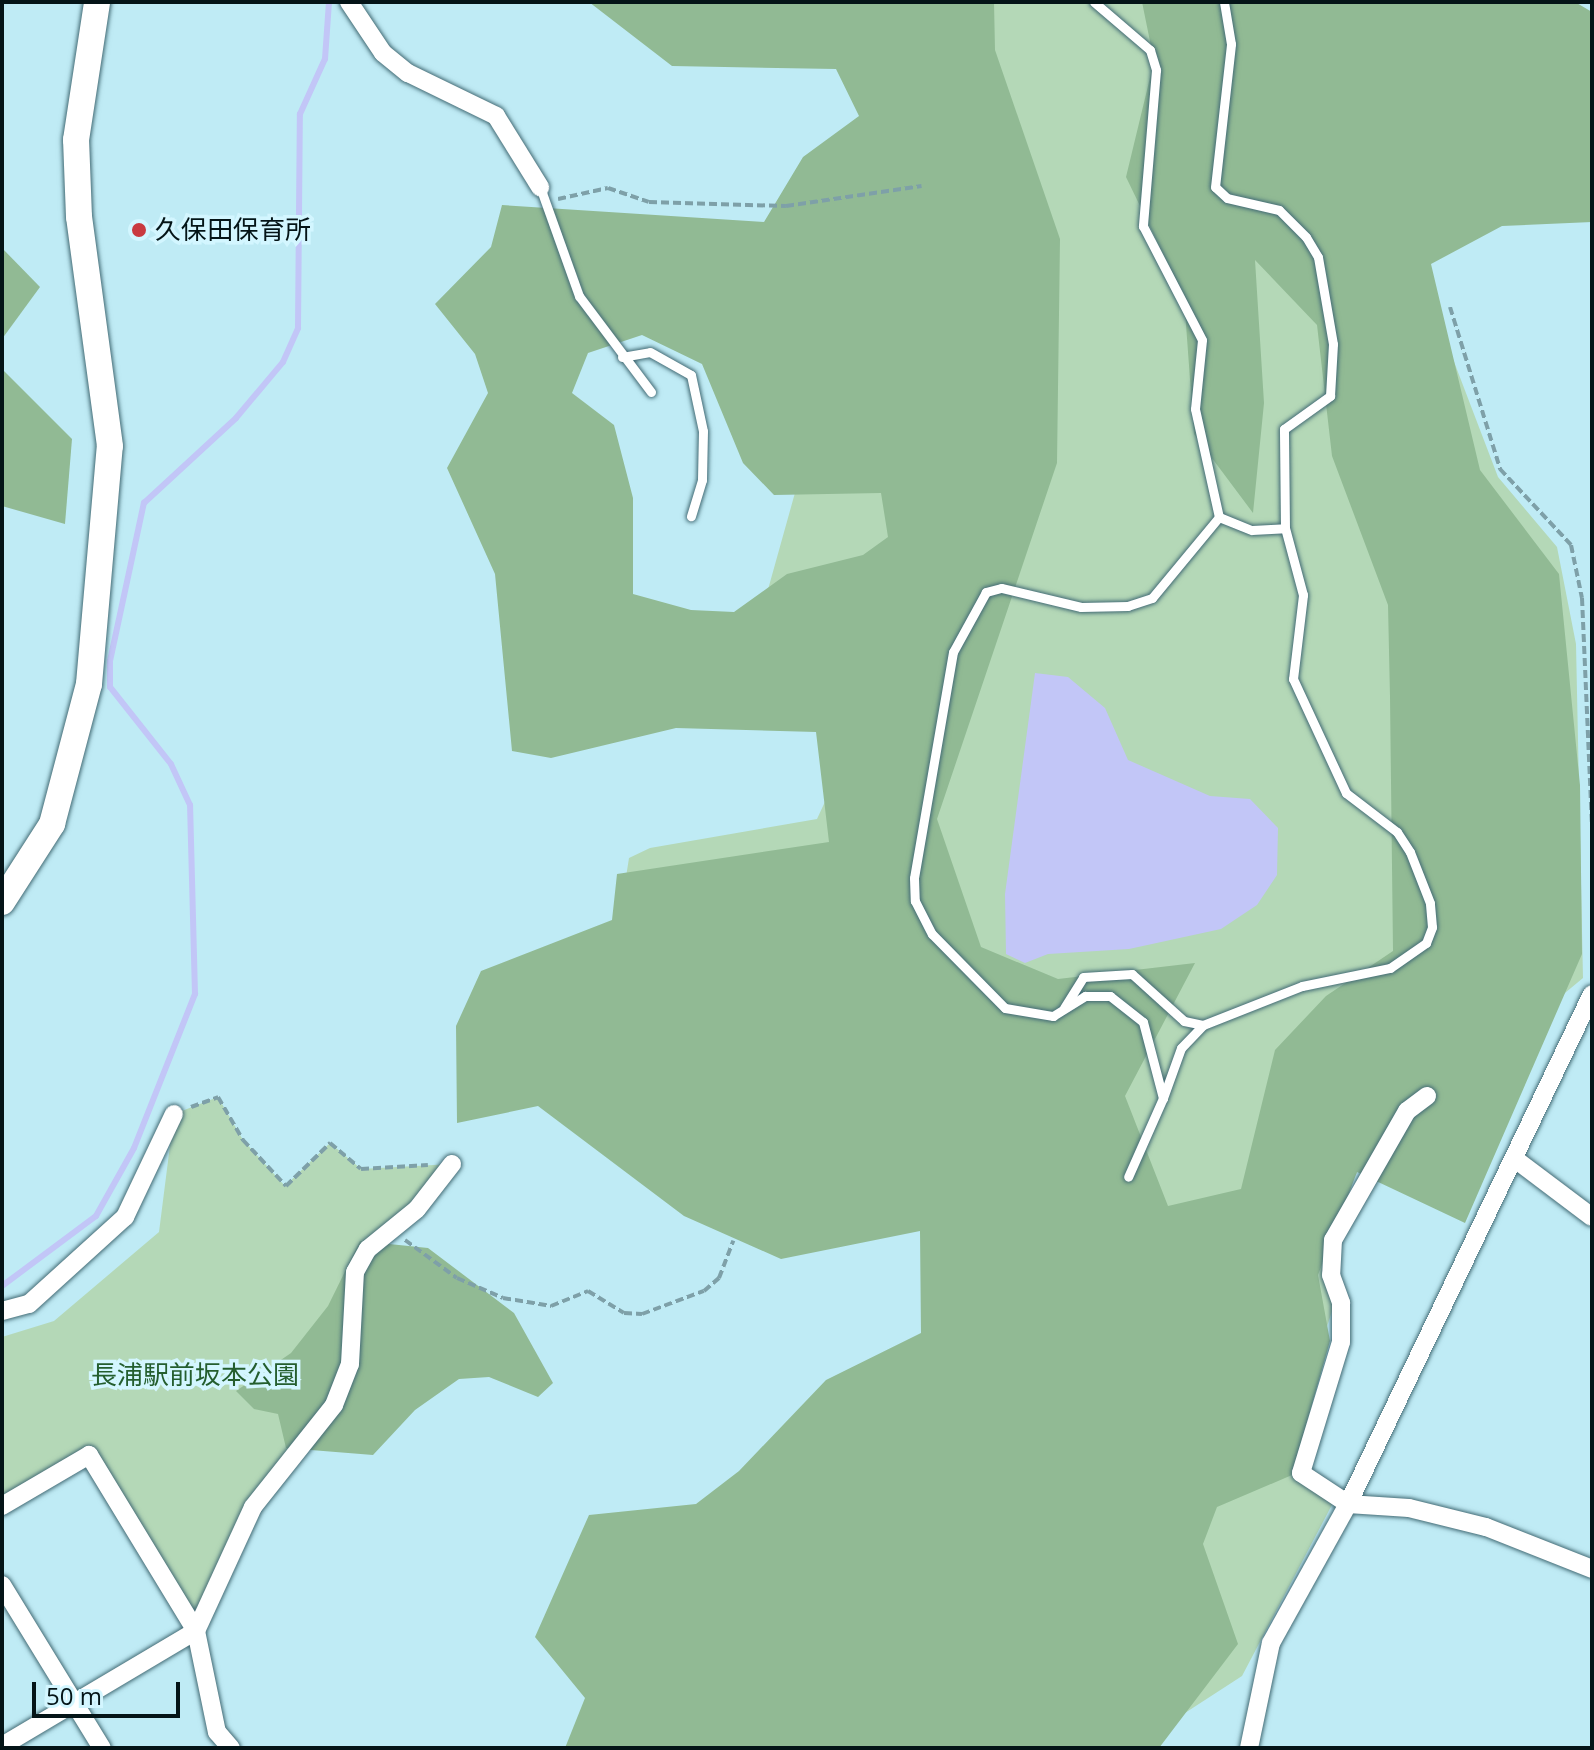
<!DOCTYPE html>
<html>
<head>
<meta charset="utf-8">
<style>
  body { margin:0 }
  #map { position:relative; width:1594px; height:1750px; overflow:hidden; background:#bfebf5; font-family:"Open Sans","Noto Sans JP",sans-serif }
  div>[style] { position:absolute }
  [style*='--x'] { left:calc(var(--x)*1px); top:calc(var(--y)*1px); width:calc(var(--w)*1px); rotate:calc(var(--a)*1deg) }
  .green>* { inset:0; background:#b4d8b7 }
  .forest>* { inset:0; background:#91ba94 }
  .water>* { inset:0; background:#c2c6f7 }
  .stream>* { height:6px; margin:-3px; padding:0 3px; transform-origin:3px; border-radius:3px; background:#c2c6f7 }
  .path>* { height:4px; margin-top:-2px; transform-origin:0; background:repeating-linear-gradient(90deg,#7ea0a8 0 8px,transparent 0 12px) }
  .roads { filter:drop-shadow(0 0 2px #436b75) drop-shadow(0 0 2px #436b75) }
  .lane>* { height:9px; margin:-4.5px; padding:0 4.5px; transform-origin:4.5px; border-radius:4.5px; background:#fff }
  .street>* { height:18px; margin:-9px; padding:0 9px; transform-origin:9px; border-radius:9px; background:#fff }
  .secondary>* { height:26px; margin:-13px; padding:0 13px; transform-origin:13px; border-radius:13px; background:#fff }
  .dots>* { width:22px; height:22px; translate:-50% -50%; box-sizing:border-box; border:4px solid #d3f6ff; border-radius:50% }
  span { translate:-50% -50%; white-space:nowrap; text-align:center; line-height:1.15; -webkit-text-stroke:7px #d3f6ff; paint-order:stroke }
  .poi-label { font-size:26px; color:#041417 }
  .left { translate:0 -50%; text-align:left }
  .park-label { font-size:26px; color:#245e2e }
  .frame { position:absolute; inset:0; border:4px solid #041417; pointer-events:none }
  .scale { position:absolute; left:32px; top:1682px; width:148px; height:36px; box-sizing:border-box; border:4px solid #041417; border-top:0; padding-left:10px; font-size:24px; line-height:28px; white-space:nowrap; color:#041417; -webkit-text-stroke:6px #d3f6ff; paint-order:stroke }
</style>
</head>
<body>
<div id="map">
  <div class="green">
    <div style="clip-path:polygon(932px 2px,1243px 2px,1424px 283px,1498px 477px,1557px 547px,1576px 644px,1583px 978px,1524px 1027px,1404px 1099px,1318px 1234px,1333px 1308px,1283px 1464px,1334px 1501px,1242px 1676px,1131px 1748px,1087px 1365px,623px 896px,629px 858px,650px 848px,817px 819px,854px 739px,762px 611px)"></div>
    <div style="clip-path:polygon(218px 1097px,243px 1140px,285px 1186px,330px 1143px,361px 1169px,452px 1164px,368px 1249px,350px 1364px,253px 1507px,196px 1631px,89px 1455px,2px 1506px,2px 1337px,54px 1321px,159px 1232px,174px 1114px)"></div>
  </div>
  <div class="forest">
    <div style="clip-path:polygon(evenodd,589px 2px,994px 2px,995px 50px,1060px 239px,1057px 463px,937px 819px,981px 947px,1058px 979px,1195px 963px,1125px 1096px,1168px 1206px,1241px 1189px,1275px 1050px,1326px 996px,1393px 951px,1390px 697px,1388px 605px,1332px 456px,1317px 325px,1255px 260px,1264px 403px,1253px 513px,1194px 434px,1184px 297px,1126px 177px,1154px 61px,1142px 2px,1575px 2px,1592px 12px,1592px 222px,1502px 226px,1431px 264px,1480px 470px,1559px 574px,1580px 785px,1582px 954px,1465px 1223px,1357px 1172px,1318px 1275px,1330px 1341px,1292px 1475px,1217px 1507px,1203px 1544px,1238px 1644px,1159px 1748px,565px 1748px,585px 1698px,535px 1637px,589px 1515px,696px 1504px,739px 1471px,826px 1380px,921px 1333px,920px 1231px,781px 1259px,684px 1216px,538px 1106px,457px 1123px,456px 1026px,481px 971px,612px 920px,617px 874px,829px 842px,816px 732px,676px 728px,551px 758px,512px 751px,495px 574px,447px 468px,488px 393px,475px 354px,435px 304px,491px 247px,502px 205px,764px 222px,803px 157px,859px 116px,836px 69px,672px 66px,589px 2px,642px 335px,702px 364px,743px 463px,774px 495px,881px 493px,888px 537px,863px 555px,787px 574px,734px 612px,691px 610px,633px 594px,633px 498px,614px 425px,572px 393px,588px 353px,642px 335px)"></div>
    <div style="clip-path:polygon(2px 248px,40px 287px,2px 339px)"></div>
    <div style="clip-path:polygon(2px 369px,72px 439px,65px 524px,2px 506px)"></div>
    <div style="clip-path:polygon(360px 1241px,428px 1248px,514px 1313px,553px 1383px,538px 1397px,489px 1377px,459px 1379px,415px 1410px,373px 1455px,286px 1448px,278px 1414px,254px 1409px,236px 1391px,291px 1353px,328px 1306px)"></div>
  </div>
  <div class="water">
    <div style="clip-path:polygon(1035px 673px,1068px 677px,1105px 708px,1128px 760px,1210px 796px,1250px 799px,1278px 828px,1277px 875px,1257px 905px,1221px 929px,1129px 949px,1048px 954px,1025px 963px,1006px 954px,1005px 894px)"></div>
  </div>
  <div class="stream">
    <div style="--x:2;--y:1286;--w:117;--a:-36.7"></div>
    <div style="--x:96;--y:1216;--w:78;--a:-60.8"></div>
    <div style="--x:134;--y:1148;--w:166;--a:-68.4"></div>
    <div style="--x:195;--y:994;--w:189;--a:-91.5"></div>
    <div style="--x:190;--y:805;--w:45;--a:-114.9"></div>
    <div style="--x:171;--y:764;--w:98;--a:-128.4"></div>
    <div style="--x:110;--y:687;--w:26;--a:-90"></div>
    <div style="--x:110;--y:661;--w:162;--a:-77.9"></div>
    <div style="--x:144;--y:503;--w:125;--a:-42.7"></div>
    <div style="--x:236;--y:418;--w:73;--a:-50"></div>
    <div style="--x:283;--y:362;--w:37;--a:-66"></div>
    <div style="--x:298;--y:328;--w:214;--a:-89.5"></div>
    <div style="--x:300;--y:114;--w:60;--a:-65.6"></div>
    <div style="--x:325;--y:59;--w:57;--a:-86"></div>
  </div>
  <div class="path">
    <div style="--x:558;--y:199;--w:51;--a:-12.4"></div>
    <div style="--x:608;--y:188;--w:43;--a:18.9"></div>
    <div style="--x:649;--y:202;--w:137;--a:1.7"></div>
    <div style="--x:786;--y:206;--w:137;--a:-8.4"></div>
    <div style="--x:1450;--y:307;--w:170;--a:72.8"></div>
    <div style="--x:1500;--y:469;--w:104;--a:46.9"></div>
    <div style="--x:1571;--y:545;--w:54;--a:78.3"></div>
    <div style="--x:1582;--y:598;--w:226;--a:87.5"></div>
    <div style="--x:1592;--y:943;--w:28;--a:90"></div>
    <div style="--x:191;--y:1107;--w:29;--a:-20"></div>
    <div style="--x:218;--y:1097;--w:50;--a:59.8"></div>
    <div style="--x:243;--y:1140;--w:63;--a:46.9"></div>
    <div style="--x:286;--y:1186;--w:62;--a:-44.3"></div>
    <div style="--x:330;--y:1143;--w:40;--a:40"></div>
    <div style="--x:361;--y:1169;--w:67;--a:-3.4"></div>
    <div style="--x:405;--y:1240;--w:64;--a:36.2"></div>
    <div style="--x:457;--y:1278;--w:50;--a:23.5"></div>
    <div style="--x:503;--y:1298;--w:49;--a:9.5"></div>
    <div style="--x:551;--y:1306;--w:40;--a:-22"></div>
    <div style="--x:588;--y:1291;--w:42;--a:31.4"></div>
    <div style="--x:624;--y:1313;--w:18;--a:3"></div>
    <div style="--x:642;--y:1314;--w:66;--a:-20.4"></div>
    <div style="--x:704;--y:1291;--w:20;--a:-41"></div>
    <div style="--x:719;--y:1278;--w:40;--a:-69"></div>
  </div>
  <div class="roads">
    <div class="lane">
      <div style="--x:1094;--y:2;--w:74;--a:40.6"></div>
      <div style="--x:1150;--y:50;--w:21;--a:73"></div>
      <div style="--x:1156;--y:70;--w:157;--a:94.8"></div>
      <div style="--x:1143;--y:226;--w:128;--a:62.6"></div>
      <div style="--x:1202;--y:340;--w:69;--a:95.8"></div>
      <div style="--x:1195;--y:409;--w:111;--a:77.5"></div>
      <div style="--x:1219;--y:517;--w:105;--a:129.6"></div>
      <div style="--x:1152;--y:598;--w:25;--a:162"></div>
      <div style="--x:1128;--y:606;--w:47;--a:178.8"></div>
      <div style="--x:1081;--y:607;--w:82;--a:-166.6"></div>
      <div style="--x:1001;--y:588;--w:16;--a:165"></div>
      <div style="--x:986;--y:592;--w:68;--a:118.8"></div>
      <div style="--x:953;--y:652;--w:229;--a:99.8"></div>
      <div style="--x:914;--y:878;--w:23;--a:88"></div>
      <div style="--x:915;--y:901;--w:37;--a:63"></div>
      <div style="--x:932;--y:934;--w:104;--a:45.4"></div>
      <div style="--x:1005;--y:1008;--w:49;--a:9.5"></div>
      <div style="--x:1053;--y:1016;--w:38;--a:-32"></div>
      <div style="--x:1085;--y:996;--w:25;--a:0"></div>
      <div style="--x:1110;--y:996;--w:42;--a:38.2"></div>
      <div style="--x:1143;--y:1022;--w:79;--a:75.3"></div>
      <div style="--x:1163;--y:1098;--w:86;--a:113.9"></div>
      <div style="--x:540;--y:187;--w:116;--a:70.3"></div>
      <div style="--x:579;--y:296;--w:120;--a:53.1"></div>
      <div style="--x:622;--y:357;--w:28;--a:-10"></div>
      <div style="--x:650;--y:352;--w:47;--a:29.3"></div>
      <div style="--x:691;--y:375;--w:57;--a:77.9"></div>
      <div style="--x:703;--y:431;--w:49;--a:91.2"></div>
      <div style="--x:702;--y:480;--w:38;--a:107"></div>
      <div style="--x:1219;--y:517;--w:35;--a:22"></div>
      <div style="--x:1252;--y:530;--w:33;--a:-3"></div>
      <div style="--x:1064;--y:1008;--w:36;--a:-58"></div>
      <div style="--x:1083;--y:977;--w:49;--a:-3.5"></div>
      <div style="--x:1132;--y:974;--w:70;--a:42.1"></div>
      <div style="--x:1184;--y:1021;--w:19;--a:12"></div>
      <div style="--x:1163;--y:1098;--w:53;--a:-70.2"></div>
      <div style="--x:1181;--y:1048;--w:32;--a:-46"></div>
      <div style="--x:1203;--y:1025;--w:106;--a:-21.5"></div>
      <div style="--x:1302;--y:986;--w:90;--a:-11.6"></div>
      <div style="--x:1390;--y:968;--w:44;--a:-34.8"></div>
      <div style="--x:1426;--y:943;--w:17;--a:-69"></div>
      <div style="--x:1432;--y:927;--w:24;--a:-95"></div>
      <div style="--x:1430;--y:903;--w:55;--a:-111.4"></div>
      <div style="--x:1410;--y:852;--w:24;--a:-123"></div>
      <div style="--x:1397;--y:832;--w:64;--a:-142.6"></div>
      <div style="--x:1346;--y:793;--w:126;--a:-114.9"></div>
      <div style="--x:1293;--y:679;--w:85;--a:-83.2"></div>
      <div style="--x:1303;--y:595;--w:69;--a:-105"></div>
      <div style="--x:1285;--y:528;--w:99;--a:-90.6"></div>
      <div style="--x:1284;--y:429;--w:57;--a:-35.7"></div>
      <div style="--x:1330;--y:396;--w:52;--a:-86.7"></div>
      <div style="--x:1333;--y:344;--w:88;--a:-99.8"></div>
      <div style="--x:1318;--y:257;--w:23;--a:-121"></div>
      <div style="--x:1306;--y:237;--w:38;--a:-135"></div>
      <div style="--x:1279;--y:210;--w:53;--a:-167"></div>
      <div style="--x:1227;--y:198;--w:16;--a:-137"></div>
      <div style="--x:1215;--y:187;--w:144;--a:-83.6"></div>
      <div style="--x:1231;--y:44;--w:43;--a:-99.5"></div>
    </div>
    <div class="street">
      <div style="--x:349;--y:2;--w:61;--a:56.3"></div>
      <div style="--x:383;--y:53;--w:32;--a:39"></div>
      <div style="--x:408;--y:73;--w:98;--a:26"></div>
      <div style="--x:496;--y:116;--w:84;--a:58.2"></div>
      <div style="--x:1427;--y:1096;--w:25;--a:143"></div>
      <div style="--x:1407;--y:1111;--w:149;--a:119.8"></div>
      <div style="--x:1333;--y:1240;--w:35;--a:93"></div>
      <div style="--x:1331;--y:1275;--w:30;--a:70"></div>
      <div style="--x:1341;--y:1303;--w:39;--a:90"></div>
      <div style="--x:1341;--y:1342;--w:137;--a:107"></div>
      <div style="--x:1301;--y:1473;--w:56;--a:33.4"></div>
      <div style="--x:1348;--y:1504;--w:61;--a:3.8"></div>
      <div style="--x:1409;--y:1508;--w:79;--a:13.9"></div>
      <div style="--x:1486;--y:1527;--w:114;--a:21.6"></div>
      <div style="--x:1515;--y:1159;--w:96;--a:37"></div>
      <div style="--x:2;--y:1311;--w:28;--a:-15"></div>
      <div style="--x:29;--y:1304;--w:130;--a:-42.2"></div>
      <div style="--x:125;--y:1217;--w:114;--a:-64.6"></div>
      <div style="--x:2;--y:1506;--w:101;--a:-30.4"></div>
      <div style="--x:89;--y:1455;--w:206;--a:58.7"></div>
      <div style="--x:196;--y:1631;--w:103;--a:78.3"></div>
      <div style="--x:217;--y:1732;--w:21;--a:49"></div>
      <div style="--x:2;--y:1585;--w:191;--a:58.5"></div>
      <div style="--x:2;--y:1746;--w:226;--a:-30.7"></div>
      <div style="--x:196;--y:1631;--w:136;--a:-65.3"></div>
      <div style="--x:253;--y:1507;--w:130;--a:-51.5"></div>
      <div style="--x:334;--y:1405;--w:44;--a:-68.7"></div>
      <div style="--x:350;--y:1364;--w:92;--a:-86.9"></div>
      <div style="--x:355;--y:1272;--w:26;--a:-61"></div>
      <div style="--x:368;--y:1249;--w:63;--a:-39.2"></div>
      <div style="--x:417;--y:1209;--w:57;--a:-52.1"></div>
      <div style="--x:1249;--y:1748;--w:107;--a:-78.2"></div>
      <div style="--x:1271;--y:1643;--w:159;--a:-61"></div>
      <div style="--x:1348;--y:1504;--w:565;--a:-64.43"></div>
    </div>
    <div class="secondary">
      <div style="--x:2;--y:902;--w:93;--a:-57.3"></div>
      <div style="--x:52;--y:824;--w:145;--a:-75.2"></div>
      <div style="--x:89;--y:684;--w:239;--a:-85"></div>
      <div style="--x:110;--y:446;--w:231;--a:-97.7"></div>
      <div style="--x:79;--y:217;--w:77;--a:-92.2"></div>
      <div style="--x:76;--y:140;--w:140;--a:-81.3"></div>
    </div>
  </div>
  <div class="dots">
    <div style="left:139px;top:230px;background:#c93a40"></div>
  </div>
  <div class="poi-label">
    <span class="left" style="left:155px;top:230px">久保田保育所</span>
  </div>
  <div class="park-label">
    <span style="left:195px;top:1375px">長浦駅前坂本公園</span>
  </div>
  <div class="frame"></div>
  <div class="scale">50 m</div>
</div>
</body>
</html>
